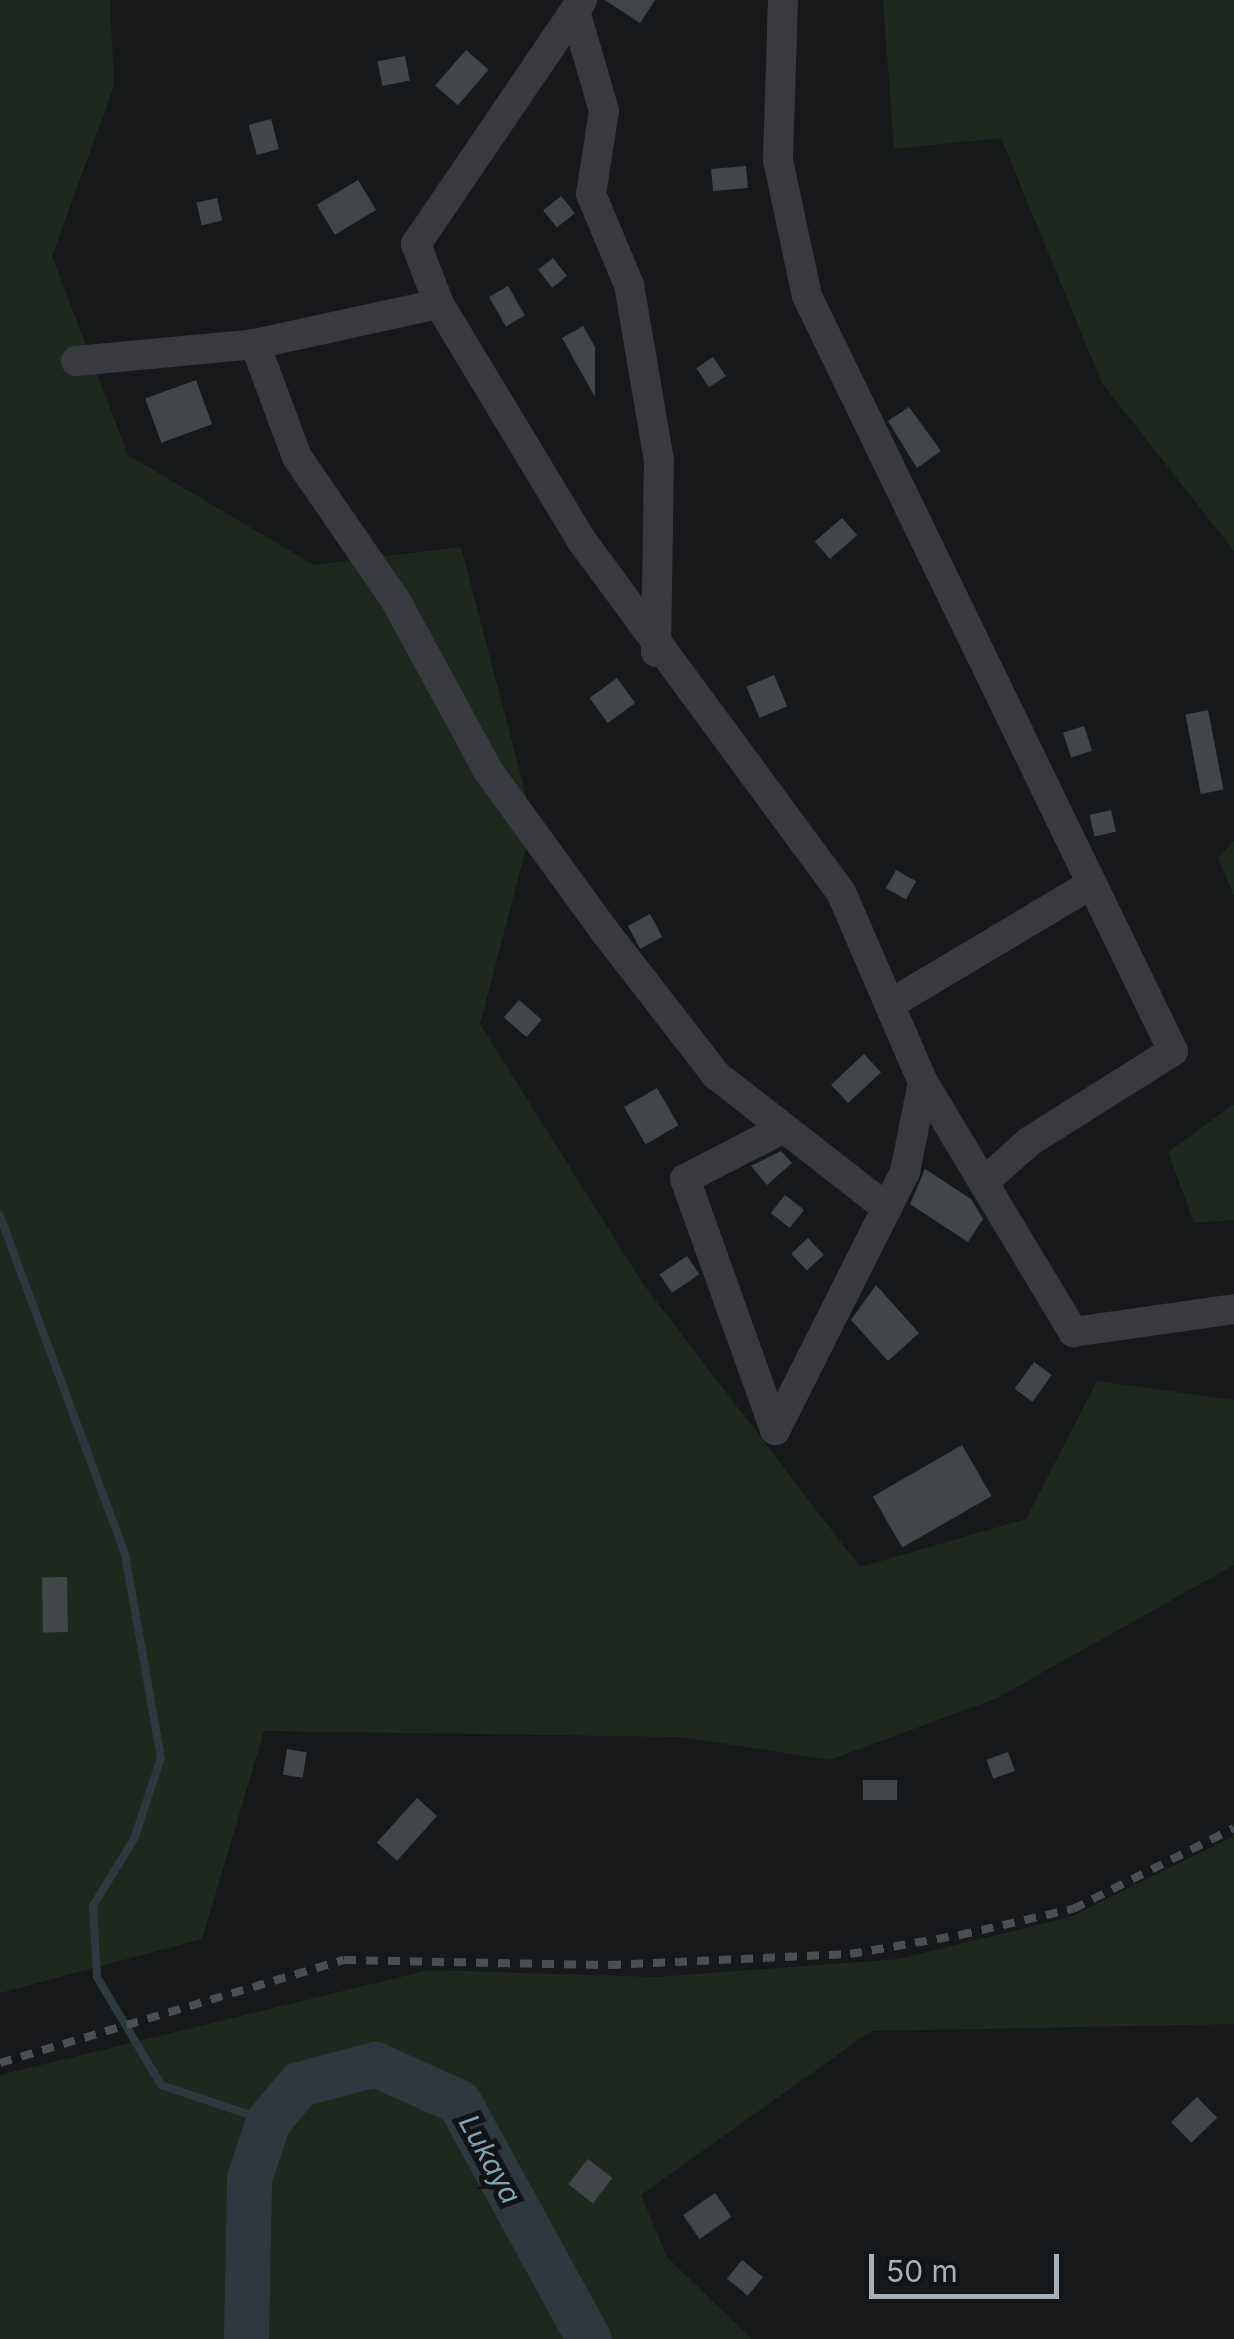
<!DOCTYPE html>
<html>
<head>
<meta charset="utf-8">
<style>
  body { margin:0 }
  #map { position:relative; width:1234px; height:2339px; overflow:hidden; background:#171819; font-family:Inter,sans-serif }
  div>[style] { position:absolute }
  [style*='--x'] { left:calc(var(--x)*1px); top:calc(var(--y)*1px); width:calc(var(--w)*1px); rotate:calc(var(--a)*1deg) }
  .green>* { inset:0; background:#1f281f }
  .stream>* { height:8px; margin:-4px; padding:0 4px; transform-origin:4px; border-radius:4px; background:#2d393e }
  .river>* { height:45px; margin:-22.5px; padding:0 22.5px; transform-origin:22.5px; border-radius:22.5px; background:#2d393e }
  .building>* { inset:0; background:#434649; transform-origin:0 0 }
  .minor>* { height:30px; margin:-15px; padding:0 15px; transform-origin:15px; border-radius:15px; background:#383a3f }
  .rail>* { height:8px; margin-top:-4px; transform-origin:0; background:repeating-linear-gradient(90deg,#4b4f54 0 12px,transparent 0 22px) }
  span { translate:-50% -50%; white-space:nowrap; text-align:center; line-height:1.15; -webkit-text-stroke:10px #121314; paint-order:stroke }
  .water-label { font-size:28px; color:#80a4b5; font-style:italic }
  .scale { position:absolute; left:869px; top:2254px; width:190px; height:45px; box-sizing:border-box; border:5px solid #a9b1b9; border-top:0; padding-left:12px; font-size:30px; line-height:35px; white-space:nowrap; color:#a9b1b9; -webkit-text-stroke:8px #121314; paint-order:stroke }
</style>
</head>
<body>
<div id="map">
  <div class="green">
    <div style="clip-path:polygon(0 0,110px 0,114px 86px,52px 256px,128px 455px,314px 565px,461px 547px,533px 822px,480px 1024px,643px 1284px,860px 1567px,1026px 1519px,1097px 1381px,1234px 1400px,1234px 1565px,997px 1698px,830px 1760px,682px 1737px,264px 1731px,202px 1939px,0 1993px)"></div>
    <div style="clip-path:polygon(883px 0,1234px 0,1234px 551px,1102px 383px,1001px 138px,894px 149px)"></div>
    <div style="clip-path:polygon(1234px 841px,1234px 896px,1218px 858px)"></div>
    <div style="clip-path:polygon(1234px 1104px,1234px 1220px,1194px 1223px,1168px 1152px)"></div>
    <div style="clip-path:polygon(1234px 1836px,1234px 2024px,871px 2031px,641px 2195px,667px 2257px,752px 2339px,0 2339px,0 2075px,429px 1970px,656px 1977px,899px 1959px,1070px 1917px)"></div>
  </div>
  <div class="stream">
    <div style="--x:0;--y:1216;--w:360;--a:69.7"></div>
    <div style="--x:125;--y:1554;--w:207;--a:80"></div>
    <div style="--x:161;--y:1758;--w:85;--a:108.4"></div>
    <div style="--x:134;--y:1839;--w:79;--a:121.5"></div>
    <div style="--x:93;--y:1906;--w:71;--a:86.8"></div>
    <div style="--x:97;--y:1977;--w:126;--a:59.3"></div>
    <div style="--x:161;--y:2085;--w:113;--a:18.6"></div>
  </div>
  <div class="river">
    <div style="--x:246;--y:2339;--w:161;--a:-88.9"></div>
    <div style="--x:249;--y:2178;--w:60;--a:-71.6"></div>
    <div style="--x:268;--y:2121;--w:48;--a:-50"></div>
    <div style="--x:299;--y:2084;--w:79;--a:-14.7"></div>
    <div style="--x:375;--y:2064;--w:92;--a:24.3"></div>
    <div style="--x:459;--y:2102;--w:270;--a:61.3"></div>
  </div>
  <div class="building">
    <div style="clip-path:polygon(605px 0,655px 0,640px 23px)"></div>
    <div style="left:466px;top:50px;width:30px;height:47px;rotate:41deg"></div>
    <div style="left:405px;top:56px;width:25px;height:28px;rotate:79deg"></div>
    <div style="left:271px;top:119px;width:31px;height:23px;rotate:75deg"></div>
    <div style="left:746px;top:166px;width:22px;height:35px;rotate:85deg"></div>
    <div style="left:358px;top:180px;width:35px;height:48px;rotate:59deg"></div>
    <div style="left:561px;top:196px;width:22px;height:23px;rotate:51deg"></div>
    <div style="left:217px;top:198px;width:23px;height:21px;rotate:77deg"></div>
    <div style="left:553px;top:258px;width:23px;height:19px;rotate:52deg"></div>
    <div style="left:508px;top:286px;width:34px;height:22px;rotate:60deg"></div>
    <div style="clip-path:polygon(583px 326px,595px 347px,595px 397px,562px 338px)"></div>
    <div style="left:713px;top:357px;width:23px;height:20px;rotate:56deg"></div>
    <div style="left:196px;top:380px;width:47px;height:54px;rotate:70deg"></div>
    <div style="clip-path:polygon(909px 407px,941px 451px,917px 468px,888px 421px)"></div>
    <div style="left:842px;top:518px;width:23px;height:36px;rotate:49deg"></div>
    <div style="left:774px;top:675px;width:34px;height:30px;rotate:67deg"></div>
    <div style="left:617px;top:678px;width:31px;height:34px;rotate:54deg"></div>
    <div style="left:1208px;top:710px;width:81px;height:23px;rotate:79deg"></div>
    <div style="left:1084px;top:726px;width:26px;height:22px;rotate:72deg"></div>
    <div style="left:1111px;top:810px;width:22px;height:22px;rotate:77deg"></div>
    <div style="left:896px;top:870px;width:23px;height:21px;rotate:29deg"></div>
    <div style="left:650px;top:914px;width:26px;height:25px;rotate:62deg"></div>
    <div style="left:519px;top:1000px;width:30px;height:23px;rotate:41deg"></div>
    <div style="left:864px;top:1054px;width:25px;height:45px;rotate:47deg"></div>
    <div style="left:657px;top:1088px;width:43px;height:38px;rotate:60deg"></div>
    <div style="clip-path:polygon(781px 1151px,792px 1163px,767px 1185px,751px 1166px)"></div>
    <div style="clip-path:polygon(925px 1169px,971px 1199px,983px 1219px,968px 1242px,910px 1204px)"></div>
    <div style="left:785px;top:1195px;width:24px;height:23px;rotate:38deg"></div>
    <div style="left:808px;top:1238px;width:23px;height:23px;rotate:47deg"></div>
    <div style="left:687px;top:1256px;width:22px;height:33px;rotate:56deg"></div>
    <div style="clip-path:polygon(876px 1285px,919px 1333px,888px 1361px,851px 1320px)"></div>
    <div style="left:1034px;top:1362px;width:22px;height:33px;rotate:36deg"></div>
    <div style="left:962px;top:1445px;width:59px;height:103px;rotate:60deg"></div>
    <div style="left:67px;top:1577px;width:55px;height:25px;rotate:89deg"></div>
    <div style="left:287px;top:1749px;width:20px;height:26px;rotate:9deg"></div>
    <div style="left:1008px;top:1752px;width:20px;height:23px;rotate:70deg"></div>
    <div style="left:897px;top:1780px;width:20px;height:34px;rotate:90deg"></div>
    <div style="left:417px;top:1798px;width:27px;height:60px;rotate:42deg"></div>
    <div style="left:1197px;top:2097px;width:29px;height:36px;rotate:46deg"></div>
    <div style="left:588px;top:2159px;width:31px;height:32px;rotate:38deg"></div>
    <div style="left:715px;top:2193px;width:29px;height:39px;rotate:55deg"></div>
    <div style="left:742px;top:2260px;width:27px;height:24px;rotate:39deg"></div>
  </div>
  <div class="minor">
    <div style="--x:582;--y:0;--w:295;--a:124.2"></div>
    <div style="--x:416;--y:244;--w:64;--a:69"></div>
    <div style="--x:439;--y:304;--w:277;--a:58.9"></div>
    <div style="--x:582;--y:541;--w:436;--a:53.6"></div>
    <div style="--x:841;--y:892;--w:207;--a:66.7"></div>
    <div style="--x:923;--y:1082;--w:92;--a:101.3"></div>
    <div style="--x:905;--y:1172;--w:289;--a:116.7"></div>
    <div style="--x:783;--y:0;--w:160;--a:91.8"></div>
    <div style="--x:778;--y:160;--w:139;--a:78"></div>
    <div style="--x:807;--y:296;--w:839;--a:64.14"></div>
    <div style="--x:1173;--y:1051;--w:169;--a:147.8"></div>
    <div style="--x:1030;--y:1141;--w:62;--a:138.3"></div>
    <div style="--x:575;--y:11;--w:104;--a:73.8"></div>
    <div style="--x:604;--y:111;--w:84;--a:98.9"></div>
    <div style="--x:591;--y:194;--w:99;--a:67.3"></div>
    <div style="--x:629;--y:285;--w:178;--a:80.3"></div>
    <div style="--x:659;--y:460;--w:192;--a:90.9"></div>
    <div style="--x:255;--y:344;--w:121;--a:69.6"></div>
    <div style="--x:297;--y:457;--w:175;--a:55.5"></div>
    <div style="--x:396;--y:601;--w:195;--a:61.5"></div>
    <div style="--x:489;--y:772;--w:199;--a:54"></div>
    <div style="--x:606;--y:933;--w:180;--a:52.2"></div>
    <div style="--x:716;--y:1075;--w:217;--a:37.9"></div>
    <div style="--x:76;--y:361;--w:180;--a:-5.4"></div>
    <div style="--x:255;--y:344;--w:188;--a:-12.3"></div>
    <div style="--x:892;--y:1003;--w:233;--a:-30.8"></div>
    <div style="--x:923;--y:1082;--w:292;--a:59"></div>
    <div style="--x:1073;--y:1332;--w:163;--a:-8.1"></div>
    <div style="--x:775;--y:1430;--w:267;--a:-109.7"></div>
    <div style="--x:685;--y:1179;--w:109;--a:-27.3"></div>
  </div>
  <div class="rail">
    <div style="--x:0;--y:2063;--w:359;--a:-16.7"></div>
    <div style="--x:344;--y:1960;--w:265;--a:1.1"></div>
    <div style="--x:609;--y:1965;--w:241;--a:-2.6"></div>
    <div style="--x:850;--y:1954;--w:112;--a:-9.8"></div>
    <div style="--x:960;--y:1935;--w:116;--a:-13"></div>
    <div style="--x:1073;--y:1909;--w:180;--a:-26.7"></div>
  </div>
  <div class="water-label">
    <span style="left:490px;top:2159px;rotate:61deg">Lukaya</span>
  </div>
  <div class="scale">50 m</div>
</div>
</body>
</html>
